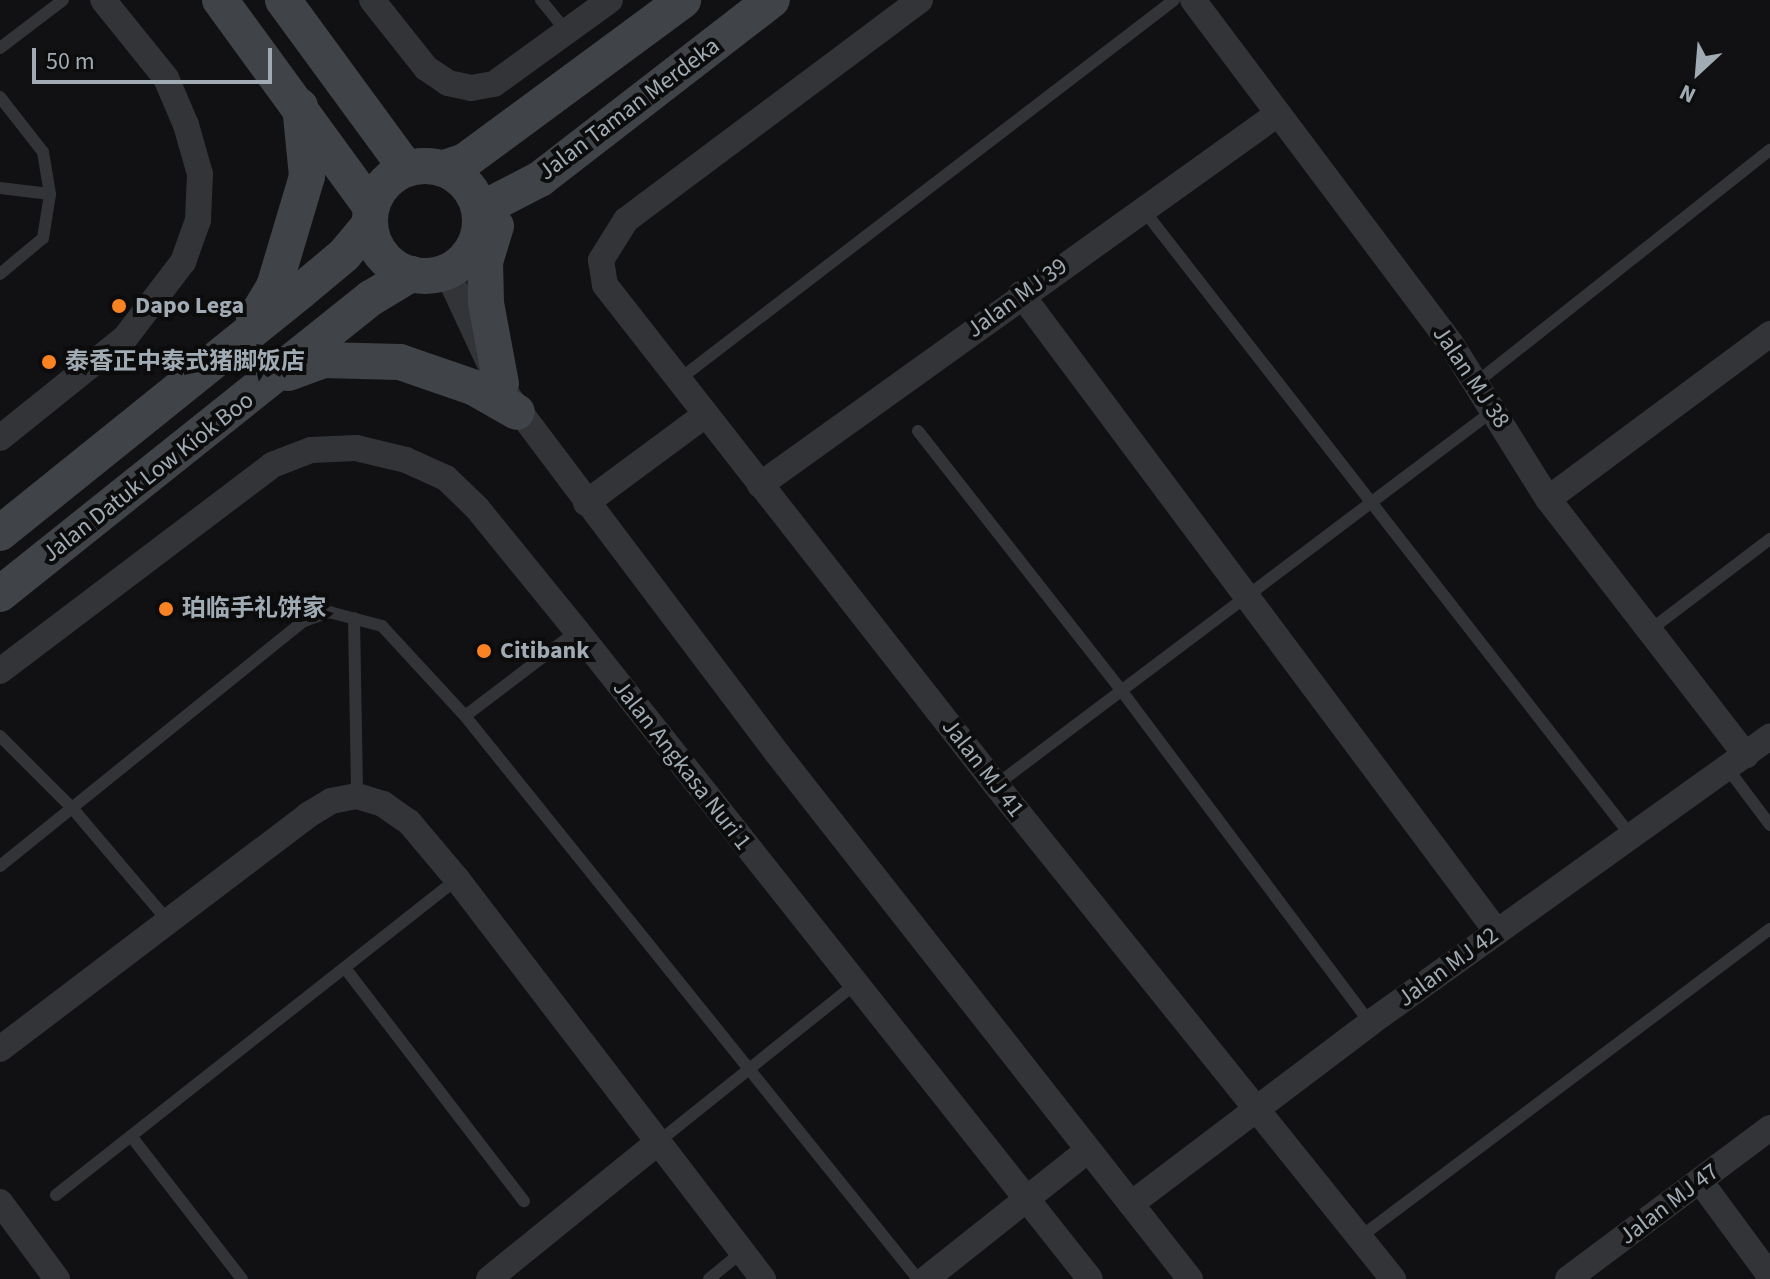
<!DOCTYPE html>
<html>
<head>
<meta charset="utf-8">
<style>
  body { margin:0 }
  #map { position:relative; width:1770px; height:1279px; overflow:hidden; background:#111113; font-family:"Source Sans 3","Noto Sans SC",sans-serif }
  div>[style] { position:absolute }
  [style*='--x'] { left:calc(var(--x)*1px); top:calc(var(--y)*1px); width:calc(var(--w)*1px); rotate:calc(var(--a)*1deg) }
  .service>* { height:12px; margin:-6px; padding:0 6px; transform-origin:6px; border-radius:6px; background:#323438 }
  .minor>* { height:26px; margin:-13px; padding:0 13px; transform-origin:13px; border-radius:13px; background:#323438 }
  .secondary>* { height:36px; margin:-18px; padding:0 18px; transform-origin:18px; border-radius:18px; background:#404348 }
  .secondary>.ring { margin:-18px; padding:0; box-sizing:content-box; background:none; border:36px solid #404348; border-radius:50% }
  .dots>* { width:22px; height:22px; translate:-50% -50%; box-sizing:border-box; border:4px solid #0c0c0d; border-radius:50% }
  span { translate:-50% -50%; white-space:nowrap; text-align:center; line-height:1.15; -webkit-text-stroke:8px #0c0c0d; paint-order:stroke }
  .street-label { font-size:24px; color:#a1abb4 }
  .poi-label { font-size:24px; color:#a1abb4; font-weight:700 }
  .left { translate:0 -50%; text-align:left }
  .north { position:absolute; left:1658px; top:32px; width:80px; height:80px; -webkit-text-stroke:6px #0c0c0d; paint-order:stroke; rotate:206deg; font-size:22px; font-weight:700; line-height:32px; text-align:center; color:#a1abb4 }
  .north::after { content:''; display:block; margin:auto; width:28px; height:36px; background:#a1abb4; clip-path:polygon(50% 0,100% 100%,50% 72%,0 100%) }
  .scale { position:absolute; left:32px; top:48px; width:240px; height:36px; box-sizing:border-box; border:4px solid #a1abb4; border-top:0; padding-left:10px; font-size:24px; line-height:28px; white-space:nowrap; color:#a1abb4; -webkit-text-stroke:6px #0c0c0d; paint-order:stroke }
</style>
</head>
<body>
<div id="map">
  <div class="service">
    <div style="--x:541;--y:0;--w:41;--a:50.9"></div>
    <div style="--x:0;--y:48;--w:79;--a:-37.3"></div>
    <div style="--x:0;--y:97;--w:70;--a:52"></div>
    <div style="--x:43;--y:152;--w:43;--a:80.5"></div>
    <div style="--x:50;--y:194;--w:45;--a:99"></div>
    <div style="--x:43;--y:238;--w:56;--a:140.1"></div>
    <div style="--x:0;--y:188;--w:50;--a:6.8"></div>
    <div style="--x:1142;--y:208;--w:796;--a:52.09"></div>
    <div style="--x:677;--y:381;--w:626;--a:-37.47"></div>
    <div style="--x:1477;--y:382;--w:374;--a:-38.4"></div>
    <div style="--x:918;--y:431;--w:329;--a:51.9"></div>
    <div style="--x:1121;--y:690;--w:416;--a:53.2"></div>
    <div style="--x:354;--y:618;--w:178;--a:89"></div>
    <div style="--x:1650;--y:630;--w:151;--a:-37.2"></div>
    <div style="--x:465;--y:716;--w:141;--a:-37.2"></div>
    <div style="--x:0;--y:736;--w:103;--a:45"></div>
    <div style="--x:73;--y:809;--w:148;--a:49.7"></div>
    <div style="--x:1728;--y:769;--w:70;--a:53.1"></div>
    <div style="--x:996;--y:785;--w:623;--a:-36.98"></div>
    <div style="--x:0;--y:866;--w:390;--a:-38.9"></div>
    <div style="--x:304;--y:621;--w:27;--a:-20"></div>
    <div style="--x:329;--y:612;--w:55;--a:14.8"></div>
    <div style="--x:382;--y:626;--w:122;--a:47.3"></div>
    <div style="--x:465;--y:716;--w:723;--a:51.18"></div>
    <div style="--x:345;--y:968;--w:294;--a:52.5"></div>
    <div style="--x:131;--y:1136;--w:181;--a:52.2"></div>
    <div style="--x:658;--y:1142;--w:251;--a:-38.7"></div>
    <div style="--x:56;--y:1195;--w:511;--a:-38.24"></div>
    <div style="--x:1359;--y:1238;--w:514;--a:-36.94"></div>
    <div style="--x:709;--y:1279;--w:44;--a:-39.5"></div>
  </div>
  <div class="minor">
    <div style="--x:372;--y:0;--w:87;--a:51.5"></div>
    <div style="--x:426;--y:68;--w:27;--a:34"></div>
    <div style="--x:448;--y:83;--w:24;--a:12"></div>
    <div style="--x:471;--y:88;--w:23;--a:-10"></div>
    <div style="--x:494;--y:84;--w:143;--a:-35.9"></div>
    <div style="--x:920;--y:0;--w:367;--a:143.2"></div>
    <div style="--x:626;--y:220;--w:47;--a:122"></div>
    <div style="--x:601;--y:260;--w:25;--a:81"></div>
    <div style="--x:605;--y:285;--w:635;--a:51.97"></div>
    <div style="--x:996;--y:785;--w:634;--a:51.21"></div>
    <div style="--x:1193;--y:0;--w:430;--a:53.1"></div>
    <div style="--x:1451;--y:344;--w:183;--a:58"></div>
    <div style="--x:1548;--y:499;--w:324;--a:52.3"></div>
    <div style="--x:447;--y:272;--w:99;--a:65"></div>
    <div style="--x:1021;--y:294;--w:796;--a:53.27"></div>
    <div style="--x:508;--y:396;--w:447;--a:53"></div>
    <div style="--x:777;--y:753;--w:669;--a:51.86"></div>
    <div style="--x:0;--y:438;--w:160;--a:-38.7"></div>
    <div style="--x:125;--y:338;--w:96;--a:-52.7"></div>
    <div style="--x:183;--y:262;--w:45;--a:-70.3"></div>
    <div style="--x:198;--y:220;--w:46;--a:-87.5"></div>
    <div style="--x:200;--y:174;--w:51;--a:-105.9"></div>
    <div style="--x:186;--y:125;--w:51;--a:-113.1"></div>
    <div style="--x:166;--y:78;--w:100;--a:-128.9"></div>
    <div style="--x:760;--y:485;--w:635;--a:-35.64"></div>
    <div style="--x:1548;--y:499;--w:277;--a:-36.6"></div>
    <div style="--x:586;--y:503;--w:148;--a:-36.5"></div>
    <div style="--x:0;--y:671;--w:341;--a:-37.1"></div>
    <div style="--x:272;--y:465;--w:42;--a:-21"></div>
    <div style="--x:311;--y:450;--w:45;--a:-2.5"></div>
    <div style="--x:356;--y:448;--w:51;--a:13.5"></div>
    <div style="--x:406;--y:460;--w:44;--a:24.2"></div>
    <div style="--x:446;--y:478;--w:43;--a:44.1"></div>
    <div style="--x:477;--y:508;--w:159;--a:50.9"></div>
    <div style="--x:577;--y:631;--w:826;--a:51.63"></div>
    <div style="--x:0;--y:1049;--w:387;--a:-37.2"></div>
    <div style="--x:308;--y:815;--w:27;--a:-31"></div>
    <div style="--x:331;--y:801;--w:26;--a:-11"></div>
    <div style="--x:357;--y:796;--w:27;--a:17"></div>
    <div style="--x:383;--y:804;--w:32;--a:35"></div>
    <div style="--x:409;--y:822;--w:75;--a:49.9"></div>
    <div style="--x:457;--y:879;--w:504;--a:52.58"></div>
    <div style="--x:1700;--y:1181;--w:118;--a:53.6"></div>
    <div style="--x:0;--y:1202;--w:96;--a:53.5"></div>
    <div style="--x:1131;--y:1204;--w:300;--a:-37.1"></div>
    <div style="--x:1370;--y:1023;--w:492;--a:-35.6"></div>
    <div style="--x:489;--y:1279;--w:218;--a:-39"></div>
    <div style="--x:926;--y:1279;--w:207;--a:-38.5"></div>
    <div style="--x:1568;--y:1279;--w:252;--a:-36.8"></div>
  </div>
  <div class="secondary">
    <div style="--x:220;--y:0;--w:256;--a:53.9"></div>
    <div style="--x:283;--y:0;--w:208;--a:53.8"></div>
    <div class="ring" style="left:370px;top:166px;width:74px;height:74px"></div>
    <div style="--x:444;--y:168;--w:22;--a:-18"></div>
    <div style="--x:465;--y:161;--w:271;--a:-36.4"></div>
    <div style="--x:480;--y:210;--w:68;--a:-27.3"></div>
    <div style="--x:540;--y:179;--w:293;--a:-37.7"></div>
    <div style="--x:496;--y:226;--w:37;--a:107"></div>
    <div style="--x:485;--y:261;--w:42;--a:88.6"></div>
    <div style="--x:486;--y:303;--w:82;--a:79.5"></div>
    <div style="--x:254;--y:320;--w:39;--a:-59"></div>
    <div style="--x:274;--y:287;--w:116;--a:-73.4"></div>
    <div style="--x:307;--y:176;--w:70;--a:-95.7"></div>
    <div style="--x:288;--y:373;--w:37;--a:-20"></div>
    <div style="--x:323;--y:360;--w:77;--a:1.5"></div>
    <div style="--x:400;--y:362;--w:79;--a:19.1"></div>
    <div style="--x:475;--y:388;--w:48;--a:29.7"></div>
    <div style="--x:0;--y:533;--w:386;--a:-38.8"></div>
    <div style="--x:301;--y:291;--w:56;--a:-39.9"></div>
    <div style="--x:344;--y:255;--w:40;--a:-50"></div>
    <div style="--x:0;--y:594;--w:475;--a:-38.6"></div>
    <div style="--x:371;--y:298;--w:47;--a:-31"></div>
  </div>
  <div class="dots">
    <div style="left:119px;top:306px;background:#f98222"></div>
    <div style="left:49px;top:362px;background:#f98222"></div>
    <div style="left:166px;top:609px;background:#f98222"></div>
    <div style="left:484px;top:651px;background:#f98222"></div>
  </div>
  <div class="street-label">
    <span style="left:629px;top:109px;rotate:-37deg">Jalan Taman Merdeka</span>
    <span style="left:1017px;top:298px;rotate:-36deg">Jalan MJ 39</span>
    <span style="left:1471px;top:377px;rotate:56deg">Jalan MJ 38</span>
    <span style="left:148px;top:477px;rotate:-38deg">Jalan Datuk Low Kiok Boo</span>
    <span style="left:682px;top:765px;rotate:52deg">Jalan Angkasa Nuri 1</span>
    <span style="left:983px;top:768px;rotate:52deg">Jalan MJ 41</span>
    <span style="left:1448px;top:967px;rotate:-36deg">Jalan MJ 42</span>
    <span style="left:1669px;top:1204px;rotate:-37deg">Jalan MJ 47</span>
  </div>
  <div class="poi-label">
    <span class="left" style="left:135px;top:306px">Dapo Lega</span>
    <span class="left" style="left:65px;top:362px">泰香正中泰式猪脚饭店</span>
    <span class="left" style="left:182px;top:609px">珀临手礼饼家</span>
    <span class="left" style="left:500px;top:651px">Citibank</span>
  </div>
  <div class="north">N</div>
  <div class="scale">50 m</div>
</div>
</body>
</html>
